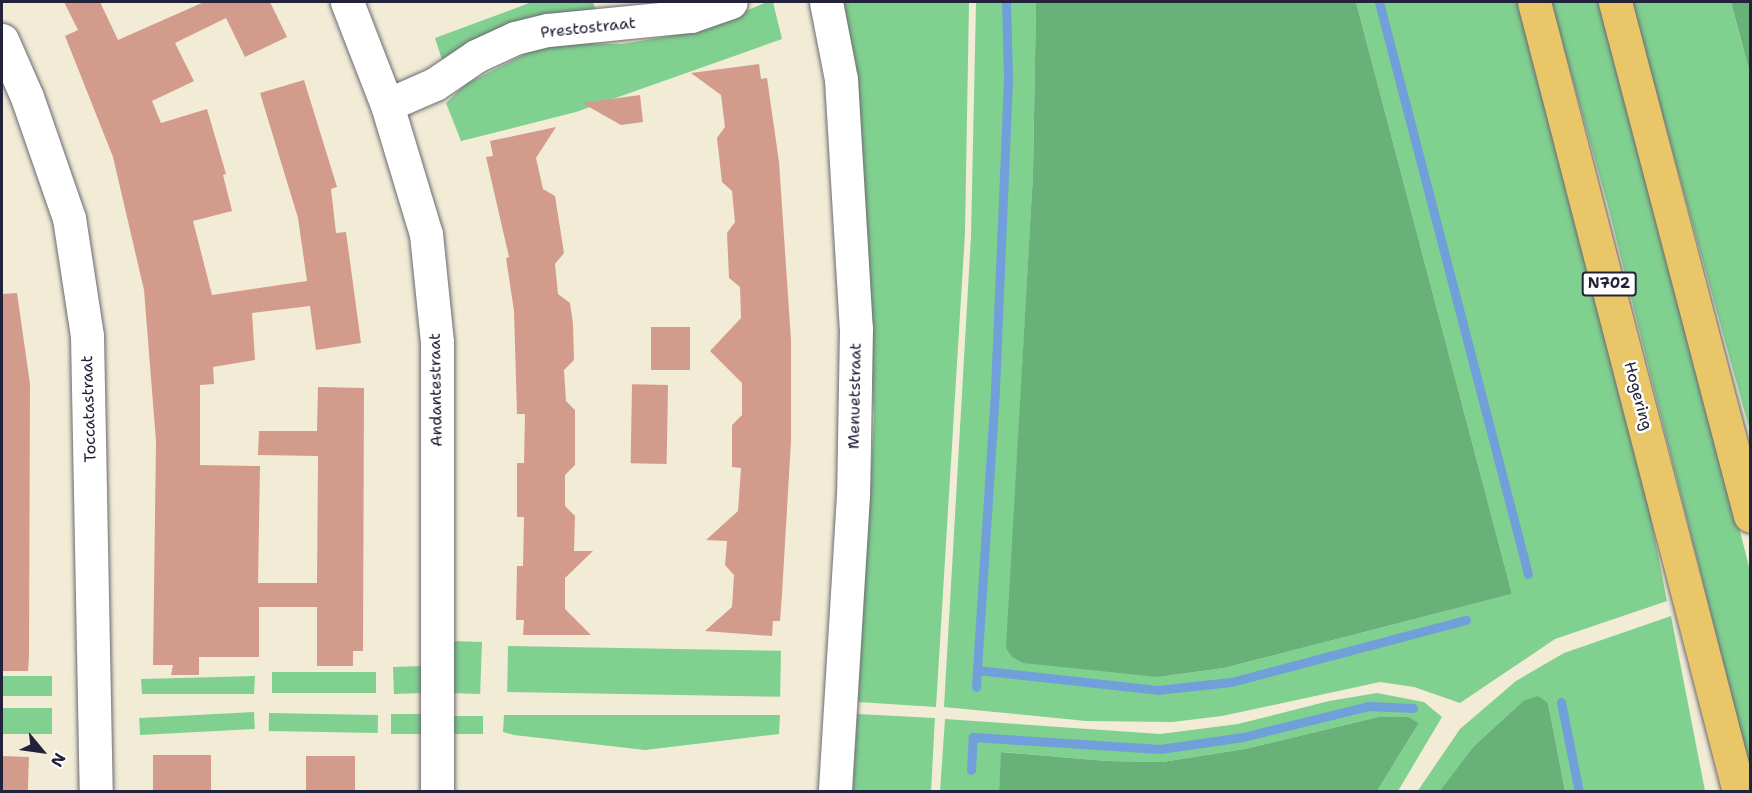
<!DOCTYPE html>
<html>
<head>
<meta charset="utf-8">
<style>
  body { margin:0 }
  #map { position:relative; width:1752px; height:793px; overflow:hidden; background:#f2ecd6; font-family:"Shantell Sans",sans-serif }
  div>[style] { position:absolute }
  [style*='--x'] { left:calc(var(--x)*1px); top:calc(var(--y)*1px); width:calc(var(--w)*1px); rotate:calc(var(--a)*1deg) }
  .green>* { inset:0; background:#80d090; transform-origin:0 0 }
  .forest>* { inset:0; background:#68b27a }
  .stream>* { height:9px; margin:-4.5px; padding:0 4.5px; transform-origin:4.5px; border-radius:4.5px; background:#719fda }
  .building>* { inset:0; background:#d39b8c; transform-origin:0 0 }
  .roads { filter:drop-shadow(0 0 2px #6b6971) drop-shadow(0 0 2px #6b6971) }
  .minor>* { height:33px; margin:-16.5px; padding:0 16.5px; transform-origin:16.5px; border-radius:16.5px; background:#fff }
  .highway>* { height:33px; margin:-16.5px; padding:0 16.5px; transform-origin:16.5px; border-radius:16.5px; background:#e9c769 }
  span { translate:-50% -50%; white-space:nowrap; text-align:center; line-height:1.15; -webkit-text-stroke:5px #fff; paint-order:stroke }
  .shield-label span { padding:2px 4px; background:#fff; border:2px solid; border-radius:4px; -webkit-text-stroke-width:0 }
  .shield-label { font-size:15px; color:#22223b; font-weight:700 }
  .street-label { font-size:16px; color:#22223b }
  .frame { position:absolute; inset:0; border:3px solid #22223b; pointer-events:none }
  .north { position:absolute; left:12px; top:721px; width:60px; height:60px; -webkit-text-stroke:4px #fff; paint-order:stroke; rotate:119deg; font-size:16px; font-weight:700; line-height:24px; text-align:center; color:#22223b }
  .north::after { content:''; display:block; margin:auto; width:21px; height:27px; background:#22223b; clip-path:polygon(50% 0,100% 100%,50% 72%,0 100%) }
</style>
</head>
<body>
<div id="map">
  <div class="green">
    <div style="clip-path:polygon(532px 2px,593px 2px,596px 11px,444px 66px,435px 38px)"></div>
    <div style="clip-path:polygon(767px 2px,773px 2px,782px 39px,576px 112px,461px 141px,446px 103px,466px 84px,535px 49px,581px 43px,622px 44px,695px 32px)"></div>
    <div style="clip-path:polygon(838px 2px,969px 2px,965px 233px,936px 707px,858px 702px,874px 418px,860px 145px)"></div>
    <div style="clip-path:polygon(976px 2px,1036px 2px,1033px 173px,1018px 446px,1158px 677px,1224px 668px,1512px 594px,1356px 2px,1518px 2px,1636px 441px,1667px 601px,1555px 639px,1460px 703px,1414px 687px,1380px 682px,1222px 716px,1172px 722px,1086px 721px,944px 707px,971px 236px)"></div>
    <div style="clip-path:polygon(1551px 2px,1598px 2px,1699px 367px,1750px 571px,1750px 769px,1608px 206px)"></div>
    <div style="clip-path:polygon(1631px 2px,1731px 2px,1750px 74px,1750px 431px)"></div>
    <div style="clip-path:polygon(1671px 616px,1705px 791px,1565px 791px,1548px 703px,1523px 701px,1474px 746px,1442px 791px,1417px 792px,1460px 729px,1516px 681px,1564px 653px)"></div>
    <div style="left:452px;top:641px;width:30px;height:52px;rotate:2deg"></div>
    <div style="left:508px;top:646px;width:273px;height:46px;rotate:1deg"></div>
    <div style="left:422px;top:666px;width:27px;height:29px;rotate:88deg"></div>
    <div style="left:376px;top:672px;width:21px;height:104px;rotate:90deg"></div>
    <div style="left:52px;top:676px;width:20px;height:50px;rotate:90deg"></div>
    <div style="clip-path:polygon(255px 676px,254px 694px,142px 694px,141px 679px)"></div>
    <div style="clip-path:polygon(1377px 693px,1424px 702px,1442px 717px,1398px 791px,1377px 791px,1419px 723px,1378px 717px,1245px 749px,1162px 762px,1107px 761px,1002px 752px,999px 791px,940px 792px,945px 719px,1160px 734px,1238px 724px,1329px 701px)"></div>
    <div style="left:2px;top:708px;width:50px;height:26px"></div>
    <div style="left:254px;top:712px;width:17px;height:115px;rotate:87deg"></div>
    <div style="left:269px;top:713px;width:109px;height:18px;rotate:1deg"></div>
    <div style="left:423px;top:714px;width:20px;height:32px;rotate:90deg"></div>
    <div style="left:857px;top:714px;width:78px;height:77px;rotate:3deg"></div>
    <div style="clip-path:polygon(504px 715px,780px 715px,779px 734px,645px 750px,514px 735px,503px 732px)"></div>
    <div style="left:452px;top:716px;width:31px;height:18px"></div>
  </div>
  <div class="forest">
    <div style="clip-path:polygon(1036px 2px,1356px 2px,1512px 594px,1224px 668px,1158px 677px,1023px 663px,1012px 657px,1006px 648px,1033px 173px)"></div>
    <div style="clip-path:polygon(1731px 2px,1750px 2px,1750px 74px,1739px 32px)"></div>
    <div style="clip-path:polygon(1538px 696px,1548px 703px,1565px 791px,1440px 791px,1474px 746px,1523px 701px)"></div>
    <div style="clip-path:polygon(1378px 717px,1408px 717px,1419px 723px,1377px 791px,999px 791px,1001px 752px,1107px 761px,1162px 762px,1245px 749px)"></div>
  </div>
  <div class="stream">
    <div style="--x:1006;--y:2;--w:77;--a:88.5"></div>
    <div style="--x:1008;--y:79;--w:312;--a:92.4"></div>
    <div style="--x:995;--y:391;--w:280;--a:93.7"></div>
    <div style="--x:977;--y:670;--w:181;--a:6.3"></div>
    <div style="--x:1157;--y:690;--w:74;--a:-6.2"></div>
    <div style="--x:1231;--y:682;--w:243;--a:-14.8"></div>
    <div style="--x:1379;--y:2;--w:591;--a:75.4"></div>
    <div style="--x:976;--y:687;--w:17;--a:-87"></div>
    <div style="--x:1561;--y:702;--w:92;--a:78.7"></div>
    <div style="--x:971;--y:770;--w:33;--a:-87"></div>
    <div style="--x:973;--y:737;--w:187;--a:3.7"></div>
    <div style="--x:1160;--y:749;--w:84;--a:-8.2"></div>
    <div style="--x:1243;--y:737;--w:129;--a:-13.9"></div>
    <div style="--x:1368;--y:706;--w:45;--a:2.5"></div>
  </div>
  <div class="building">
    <div style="clip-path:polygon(64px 2px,100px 2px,118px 40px,204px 2px,270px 2px,287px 37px,245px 57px,226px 18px,175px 43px,194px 81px,152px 101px,161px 123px,207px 109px,226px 174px,223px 175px,232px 211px,193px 221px,212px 295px,307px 281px,298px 218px,260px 93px,304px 80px,337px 187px,331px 189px,336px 233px,346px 232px,361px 343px,316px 350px,310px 306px,252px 313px,255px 360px,213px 367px,214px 384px,200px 385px,200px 465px,260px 466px,258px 583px,317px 583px,318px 456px,258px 455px,259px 431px,317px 431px,318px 387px,364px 388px,363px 651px,353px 651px,353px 666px,317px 666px,317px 607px,259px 607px,259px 657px,199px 657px,199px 675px,171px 675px,173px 665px,153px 665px,156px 441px,144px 290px,113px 157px,65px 36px,78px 30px)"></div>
    <div style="clip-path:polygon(759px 64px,761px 79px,767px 78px,779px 162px,791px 340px,791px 441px,782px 594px,780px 621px,773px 621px,772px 636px,705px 631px,732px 607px,734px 575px,725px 565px,727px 541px,706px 540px,738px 511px,741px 468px,732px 467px,732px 425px,742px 415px,742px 383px,710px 351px,741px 318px,740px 287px,729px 278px,727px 233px,735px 222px,732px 191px,722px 182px,717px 138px,725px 127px,721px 95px,691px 73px)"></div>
    <div style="clip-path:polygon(640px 95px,643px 122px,621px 125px,582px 103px)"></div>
    <div style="clip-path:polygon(556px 127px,536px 158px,543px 189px,555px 196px,564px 253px,555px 264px,558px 294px,570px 303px,573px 324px,574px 360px,564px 370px,566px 401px,575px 410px,575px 465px,565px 475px,565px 506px,575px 516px,574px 551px,593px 551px,565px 578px,565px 609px,591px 635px,523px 635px,524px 620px,516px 620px,517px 566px,523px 566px,524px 517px,517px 517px,517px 463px,524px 463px,525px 414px,517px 414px,514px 311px,506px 258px,509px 257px,486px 157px,493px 156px,490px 141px)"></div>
    <div style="clip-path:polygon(17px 293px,30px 384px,29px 656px,28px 671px,2px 671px,2px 294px)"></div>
    <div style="left:651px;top:327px;width:39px;height:43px"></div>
    <div style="left:668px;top:385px;width:79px;height:36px;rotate:91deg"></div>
    <div style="left:153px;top:755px;width:58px;height:37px"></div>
    <div style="left:2px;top:756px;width:27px;height:36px;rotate:2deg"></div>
    <div style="left:306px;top:756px;width:49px;height:36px"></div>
  </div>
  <div class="roads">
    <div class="minor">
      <div style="--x:347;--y:2;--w:110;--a:68.8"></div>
      <div style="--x:387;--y:105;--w:135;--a:73.2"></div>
      <div style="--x:426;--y:234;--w:109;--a:84.2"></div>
      <div style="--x:437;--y:342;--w:450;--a:90"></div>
      <div style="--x:826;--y:2;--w:78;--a:79"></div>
      <div style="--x:841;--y:79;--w:249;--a:86.6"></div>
      <div style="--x:856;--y:328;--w:167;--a:91"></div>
      <div style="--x:853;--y:495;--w:298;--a:93.5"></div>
      <div style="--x:2;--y:40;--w:62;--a:66.3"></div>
      <div style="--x:27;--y:97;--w:128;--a:70.9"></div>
      <div style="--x:69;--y:218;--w:119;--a:81.3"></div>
      <div style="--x:87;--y:336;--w:456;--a:88.9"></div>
      <div style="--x:387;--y:105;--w:52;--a:-23.6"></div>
      <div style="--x:435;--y:84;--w:50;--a:-34.3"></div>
      <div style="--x:476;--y:56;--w:43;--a:-24.8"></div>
      <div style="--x:515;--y:38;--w:34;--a:-14"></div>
      <div style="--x:548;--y:30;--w:144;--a:-5.6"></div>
      <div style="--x:691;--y:16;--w:42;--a:-19.3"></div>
    </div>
    <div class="highway">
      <div style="--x:1534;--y:2;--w:816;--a:75.45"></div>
      <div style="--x:1615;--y:2;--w:531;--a:75.28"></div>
    </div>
  </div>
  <div class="shield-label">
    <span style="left:1609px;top:284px">N702</span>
  </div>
  <div class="street-label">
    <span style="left:588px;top:28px;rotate:-6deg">Prestostraat</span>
    <span style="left:436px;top:390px;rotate:-91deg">Andantestraat</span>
    <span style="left:855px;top:396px;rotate:-89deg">Menuetstraat</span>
    <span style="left:1638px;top:396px;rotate:75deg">Hogering</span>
    <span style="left:89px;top:409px;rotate:-92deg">Toccatastraat</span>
  </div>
  <div class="frame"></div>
  <div class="north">N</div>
</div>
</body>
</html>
